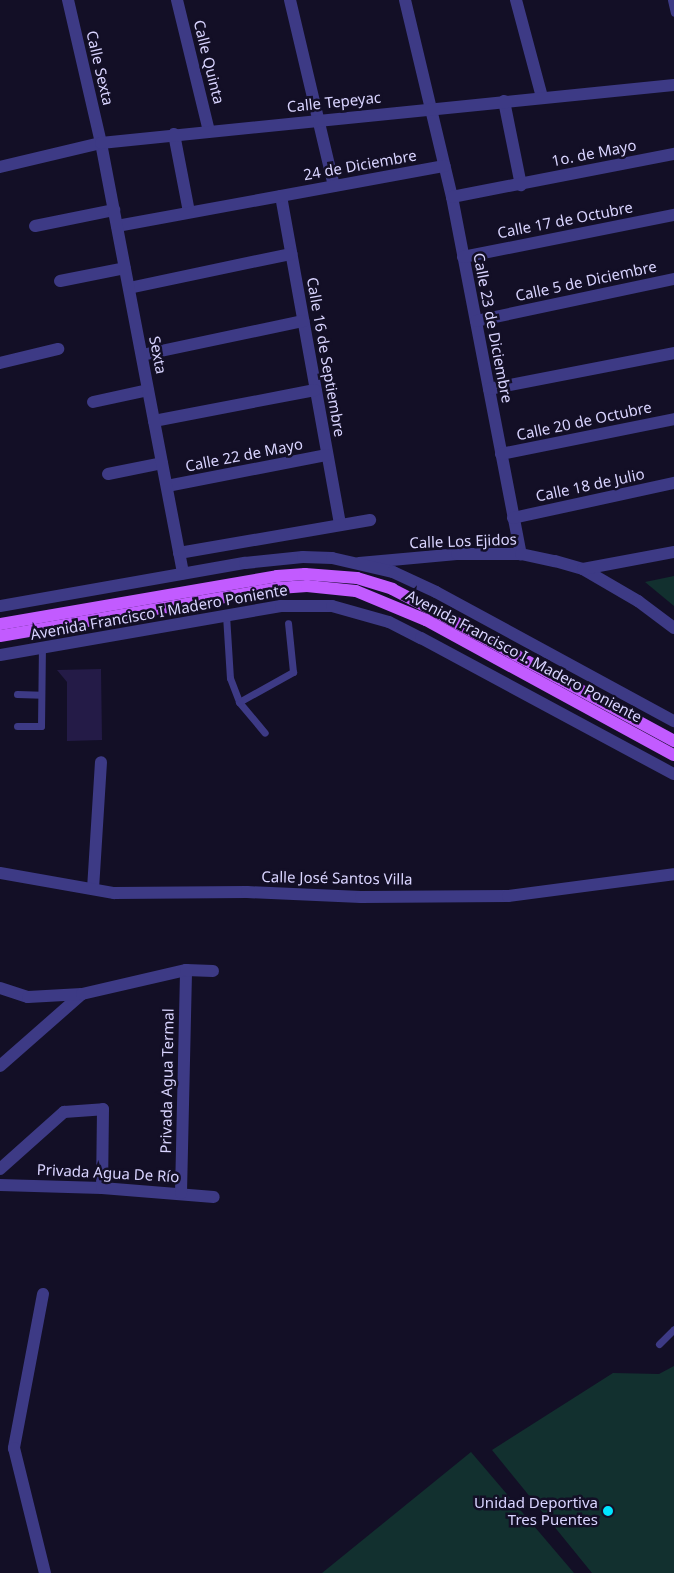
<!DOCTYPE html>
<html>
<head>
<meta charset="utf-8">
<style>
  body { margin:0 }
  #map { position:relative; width:674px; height:1573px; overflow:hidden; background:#130f26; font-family:"Noto Sans",sans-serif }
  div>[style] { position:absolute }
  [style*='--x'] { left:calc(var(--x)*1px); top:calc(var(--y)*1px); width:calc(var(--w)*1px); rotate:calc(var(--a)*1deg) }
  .green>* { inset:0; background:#12302f }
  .building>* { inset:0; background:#241b47 }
  .service>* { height:7px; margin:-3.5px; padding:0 3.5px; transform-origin:3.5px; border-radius:3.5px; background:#3d3a85 }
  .minor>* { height:12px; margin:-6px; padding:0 6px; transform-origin:6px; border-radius:6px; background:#3d3a85 }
  .tertiary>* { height:12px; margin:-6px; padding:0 6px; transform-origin:6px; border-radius:6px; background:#3d3a85 }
  .primary>* { height:12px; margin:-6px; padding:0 6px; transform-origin:6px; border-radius:6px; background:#c25bff }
  .dots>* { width:14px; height:14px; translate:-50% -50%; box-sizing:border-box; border:2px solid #130f26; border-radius:50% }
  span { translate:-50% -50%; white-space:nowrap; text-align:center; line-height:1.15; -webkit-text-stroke:5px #130f26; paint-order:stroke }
  .street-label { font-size:15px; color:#d9d4ff }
  .poi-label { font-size:15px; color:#d9d4ff }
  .right { translate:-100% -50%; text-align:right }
</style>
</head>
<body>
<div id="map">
  <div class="green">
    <div style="clip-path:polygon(674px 576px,674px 606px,645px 582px)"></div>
    <div style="clip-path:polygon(674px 1366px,674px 1573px,592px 1573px,492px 1450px,613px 1373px,659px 1374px)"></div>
    <div style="clip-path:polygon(471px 1452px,574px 1573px,322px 1573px)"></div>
  </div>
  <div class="building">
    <div style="clip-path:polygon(101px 669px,102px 740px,67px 741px,67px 682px,57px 670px)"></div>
  </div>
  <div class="service">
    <div style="--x:671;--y:0;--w:13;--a:77"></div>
    <div style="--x:226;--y:615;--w:63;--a:86.4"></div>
    <div style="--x:230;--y:678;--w:26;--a:69"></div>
    <div style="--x:239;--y:702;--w:40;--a:50"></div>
    <div style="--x:17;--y:694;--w:24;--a:2"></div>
    <div style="--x:239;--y:702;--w:62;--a:-29.1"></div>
    <div style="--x:293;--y:672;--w:49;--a:-95.8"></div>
    <div style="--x:17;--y:726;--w:24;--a:0"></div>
    <div style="--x:41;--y:726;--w:78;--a:-89.3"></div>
    <div style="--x:659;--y:1344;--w:21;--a:-45"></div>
  </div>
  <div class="minor">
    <div style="--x:177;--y:0;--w:135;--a:76.3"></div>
    <div style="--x:290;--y:0;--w:191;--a:76.7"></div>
    <div style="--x:405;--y:0;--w:203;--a:76.6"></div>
    <div style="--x:452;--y:197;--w:364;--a:79.1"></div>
    <div style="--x:516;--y:0;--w:100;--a:75"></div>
    <div style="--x:504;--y:101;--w:86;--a:78.6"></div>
    <div style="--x:174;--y:134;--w:79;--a:79.1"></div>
    <div style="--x:281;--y:196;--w:334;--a:79.8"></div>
    <div style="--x:452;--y:197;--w:226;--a:-11"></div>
    <div style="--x:35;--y:226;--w:81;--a:-11.4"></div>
    <div style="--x:117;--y:226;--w:333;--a:-10.4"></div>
    <div style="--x:463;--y:257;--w:215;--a:-11.3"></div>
    <div style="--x:60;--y:281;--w:66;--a:-11.3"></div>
    <div style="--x:129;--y:288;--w:166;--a:-11.9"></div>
    <div style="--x:476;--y:321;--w:202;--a:-12"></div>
    <div style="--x:142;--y:355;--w:165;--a:-11.9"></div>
    <div style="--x:0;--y:363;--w:60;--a:-13.6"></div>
    <div style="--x:489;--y:389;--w:188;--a:-11"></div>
    <div style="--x:93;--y:402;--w:56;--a:-12.3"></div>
    <div style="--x:154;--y:421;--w:164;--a:-10.9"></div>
    <div style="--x:501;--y:454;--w:177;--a:-11.4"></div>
    <div style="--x:108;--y:474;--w:55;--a:-11.5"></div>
    <div style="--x:167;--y:486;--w:163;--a:-11"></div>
    <div style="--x:513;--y:518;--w:165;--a:-12.3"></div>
    <div style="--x:179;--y:553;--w:194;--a:-9.8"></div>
    <div style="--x:359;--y:563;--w:98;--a:-5.2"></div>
    <div style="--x:457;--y:554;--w:64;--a:0"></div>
    <div style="--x:521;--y:554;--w:35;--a:12"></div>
    <div style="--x:555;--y:561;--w:29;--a:16"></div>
    <div style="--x:583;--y:569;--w:64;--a:30.2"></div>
    <div style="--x:638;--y:601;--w:45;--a:36.9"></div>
    <div style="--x:583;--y:569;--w:93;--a:-10.6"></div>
    <div style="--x:93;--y:889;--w:127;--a:-86.4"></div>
    <div style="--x:0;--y:1066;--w:109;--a:-41.3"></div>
    <div style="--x:0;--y:1169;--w:86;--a:-41.7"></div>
    <div style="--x:64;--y:1112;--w:39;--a:-4"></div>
    <div style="--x:103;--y:1109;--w:79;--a:90.7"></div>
    <div style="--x:0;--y:1185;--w:102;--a:1.7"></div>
    <div style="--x:102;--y:1188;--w:112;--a:4.6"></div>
    <div style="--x:181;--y:1193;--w:223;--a:-88.7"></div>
    <div style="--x:43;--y:1294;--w:157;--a:100.7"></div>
    <div style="--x:14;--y:1448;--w:129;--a:76.1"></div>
  </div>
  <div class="tertiary">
    <div style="--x:68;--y:0;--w:147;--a:77"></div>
    <div style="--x:101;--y:143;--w:438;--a:79.2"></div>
    <div style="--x:0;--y:167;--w:104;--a:-13.4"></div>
    <div style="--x:101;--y:143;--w:576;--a:-5.78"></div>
    <div style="--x:0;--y:606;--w:249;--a:-10"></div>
    <div style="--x:245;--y:563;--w:58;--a:-5.9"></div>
    <div style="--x:303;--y:557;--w:29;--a:2"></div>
    <div style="--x:332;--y:558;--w:63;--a:12.9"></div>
    <div style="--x:393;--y:572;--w:47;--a:24.9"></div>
    <div style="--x:436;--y:592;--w:271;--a:28.5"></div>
    <div style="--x:0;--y:655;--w:285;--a:-9.9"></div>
    <div style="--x:281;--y:606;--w:51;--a:0"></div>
    <div style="--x:332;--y:606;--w:59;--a:15.7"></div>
    <div style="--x:389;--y:622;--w:36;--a:27"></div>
    <div style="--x:421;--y:638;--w:287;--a:28.3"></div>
    <div style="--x:0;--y:873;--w:116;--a:10"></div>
    <div style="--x:114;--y:893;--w:133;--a:-0.4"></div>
    <div style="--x:247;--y:892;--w:114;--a:2.5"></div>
    <div style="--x:361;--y:897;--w:147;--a:-0.4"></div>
    <div style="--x:508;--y:896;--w:167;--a:-7.5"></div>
    <div style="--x:0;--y:988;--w:29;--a:18"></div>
    <div style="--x:28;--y:997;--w:54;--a:-3.2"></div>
    <div style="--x:82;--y:994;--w:107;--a:-13"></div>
    <div style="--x:186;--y:970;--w:27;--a:2"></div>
  </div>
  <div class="primary">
    <div style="--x:0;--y:624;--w:281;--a:-9.8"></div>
    <div style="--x:277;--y:576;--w:28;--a:-4"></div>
    <div style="--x:305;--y:574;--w:52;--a:4.4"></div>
    <div style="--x:357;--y:578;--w:37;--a:17"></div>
    <div style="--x:392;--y:589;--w:44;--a:27.1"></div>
    <div style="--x:431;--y:609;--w:277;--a:28.5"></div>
    <div style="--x:0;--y:636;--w:283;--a:-9.8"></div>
    <div style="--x:279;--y:588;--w:28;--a:-4"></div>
    <div style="--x:307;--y:586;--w:49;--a:5.8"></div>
    <div style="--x:356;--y:591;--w:76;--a:22.5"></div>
    <div style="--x:426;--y:620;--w:282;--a:28.6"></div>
  </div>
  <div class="dots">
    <div style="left:608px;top:1511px;background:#00e5ff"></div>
  </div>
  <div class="street-label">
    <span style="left:209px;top:62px;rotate:76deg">Calle Quinta</span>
    <span style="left:100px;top:68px;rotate:77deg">Calle Sexta</span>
    <span style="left:334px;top:102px;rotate:-6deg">Calle Tepeyac</span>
    <span style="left:594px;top:153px;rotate:-11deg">1o. de Mayo</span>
    <span style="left:360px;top:165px;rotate:-10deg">24 de Diciembre</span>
    <span style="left:565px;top:220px;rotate:-11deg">Calle 17 de Octubre</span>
    <span style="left:586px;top:281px;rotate:-12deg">Calle 5 de Diciembre</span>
    <span style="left:493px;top:328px;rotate:79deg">Calle 23 de Diciembre</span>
    <span style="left:158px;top:355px;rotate:79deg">Sexta</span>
    <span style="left:326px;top:357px;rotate:80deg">Calle 16 de Septiembre</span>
    <span style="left:584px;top:421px;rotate:-12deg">Calle 20 de Octubre</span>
    <span style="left:244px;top:455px;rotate:-11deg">Calle 22 de Mayo</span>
    <span style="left:590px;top:485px;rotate:-12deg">Calle 18 de Julio</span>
    <span style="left:463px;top:541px;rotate:-2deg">Calle Los Ejidos</span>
    <span style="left:159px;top:612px;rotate:-10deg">Avenida Francisco I Madero Poniente</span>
    <span style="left:524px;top:656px;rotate:28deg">Avenida Francisco I. Madero Poniente</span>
    <span style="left:337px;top:878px;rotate:1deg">Calle José Santos Villa</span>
    <span style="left:167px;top:1081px;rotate:-89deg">Privada Agua Termal</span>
    <span style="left:108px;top:1173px;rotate:3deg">Privada Agua De Río</span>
  </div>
  <div class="poi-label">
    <span class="right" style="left:598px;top:1511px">Unidad Deportiva<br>Tres Puentes</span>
  </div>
</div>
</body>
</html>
